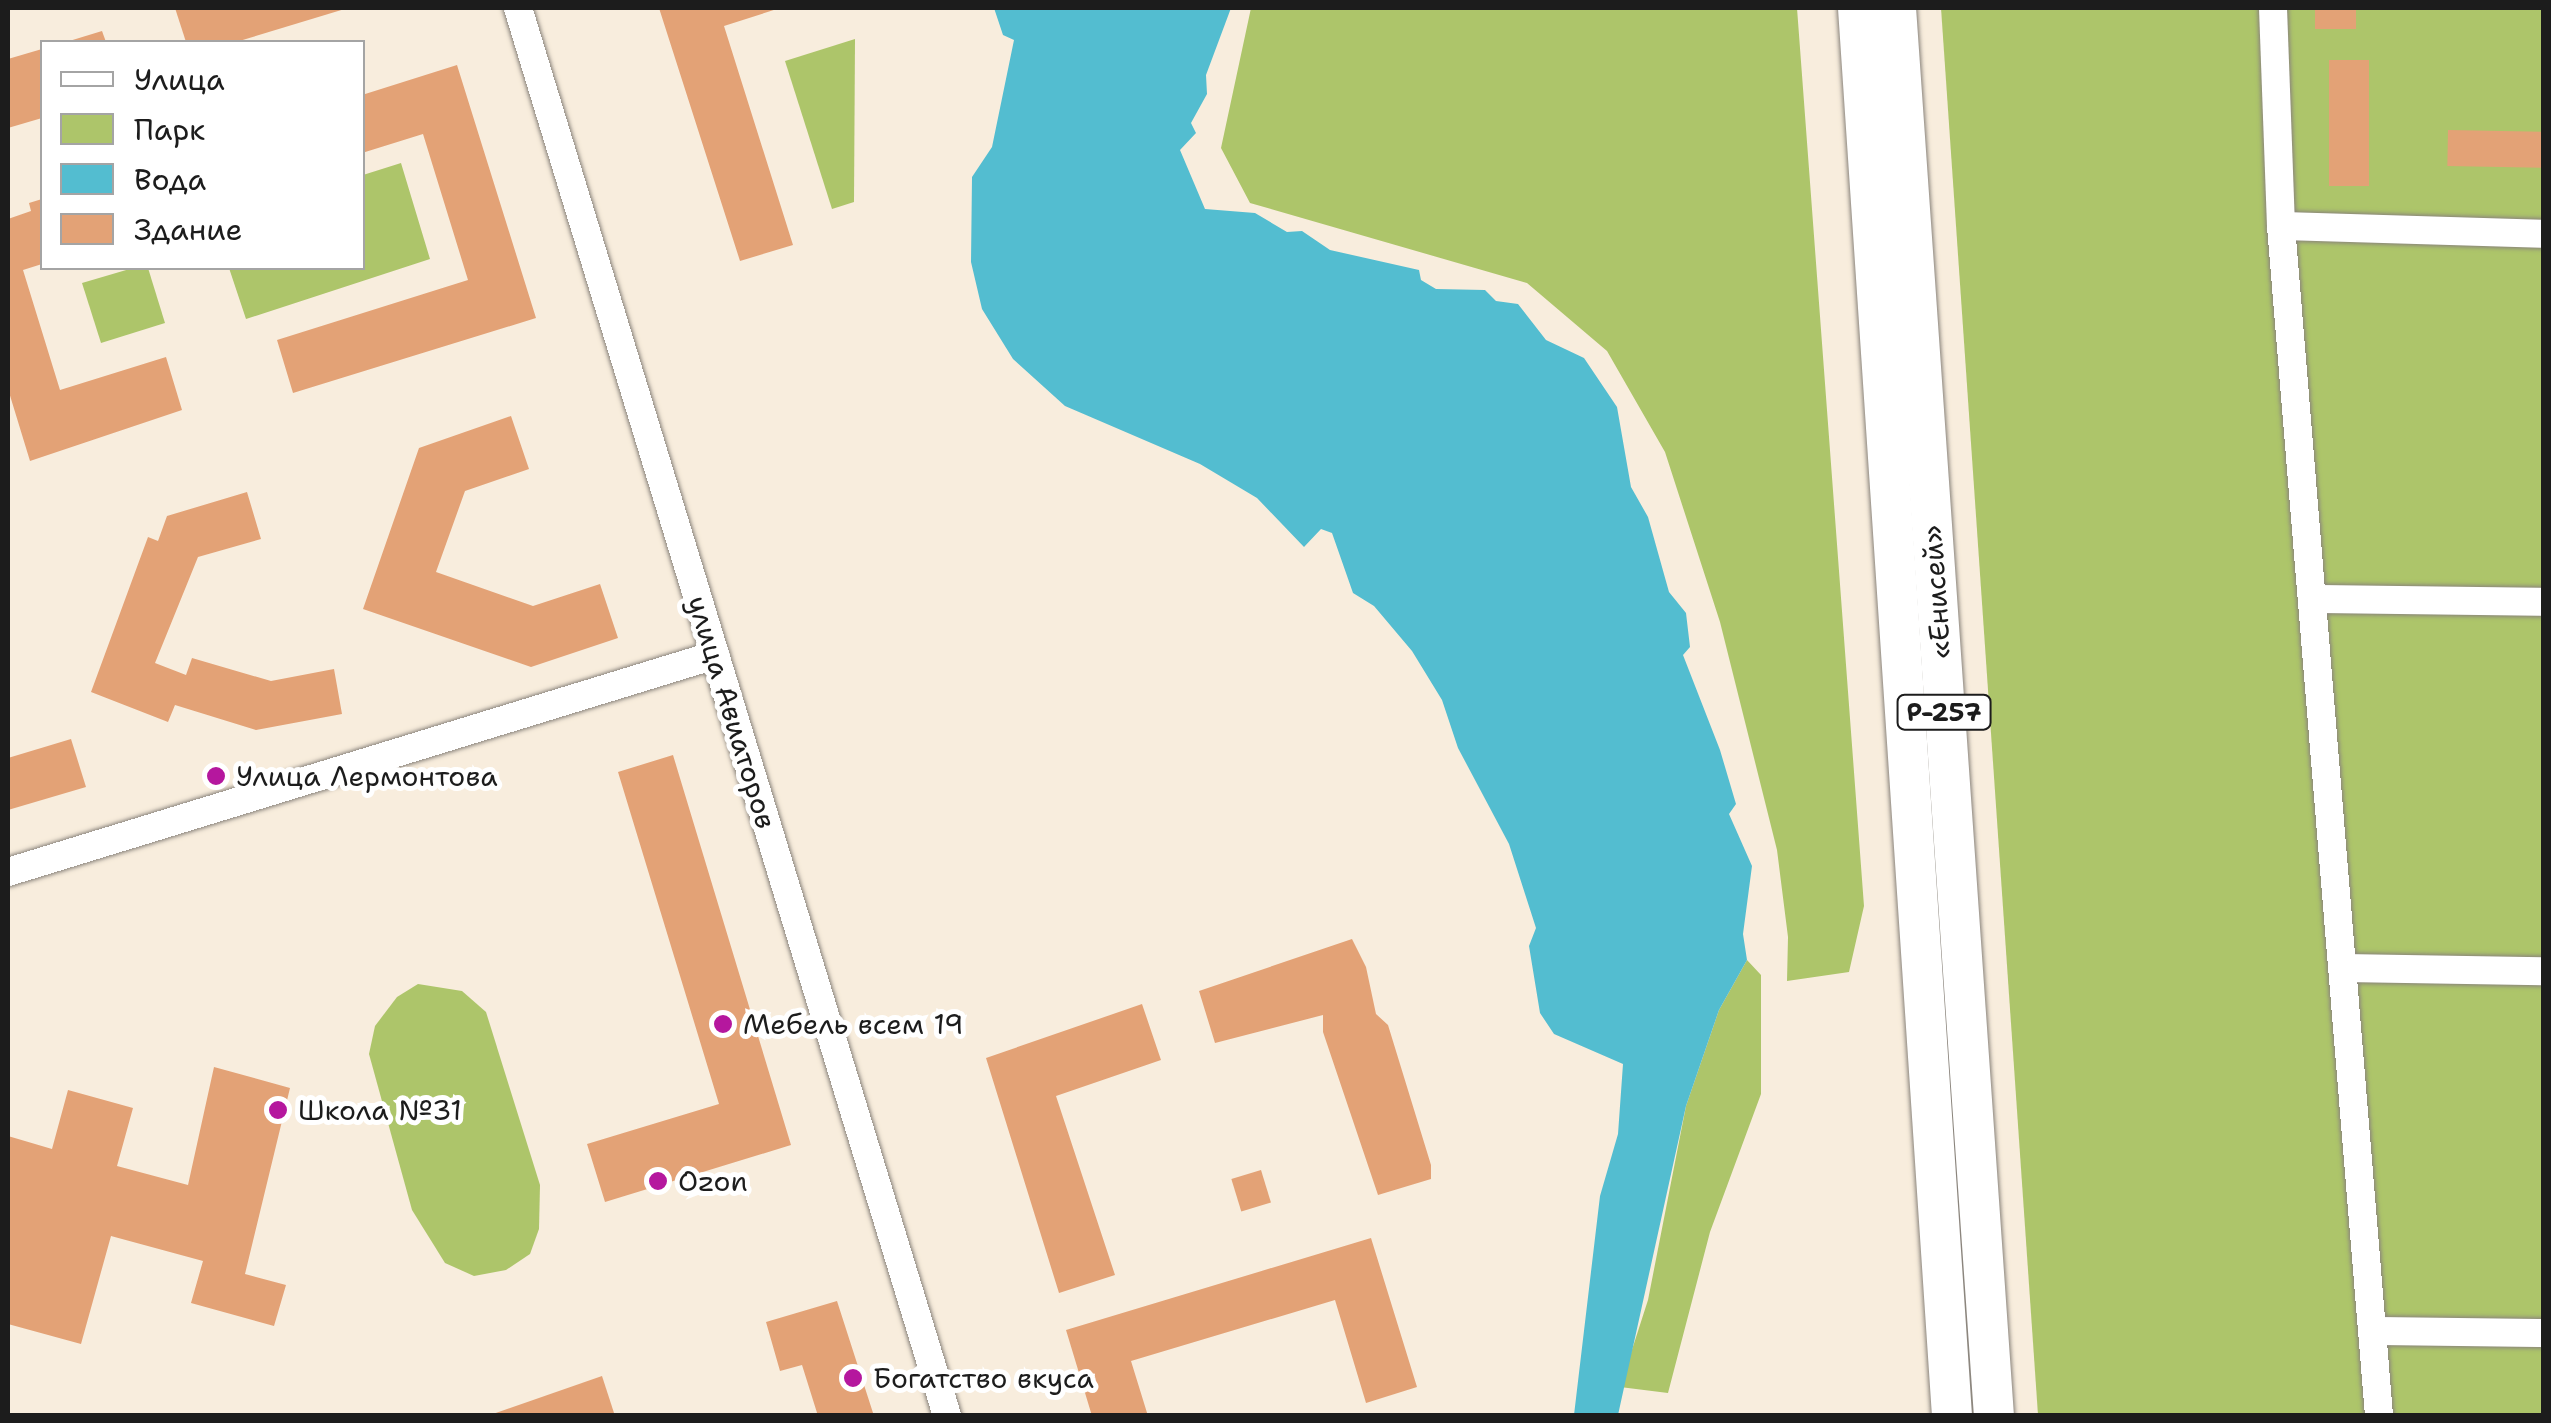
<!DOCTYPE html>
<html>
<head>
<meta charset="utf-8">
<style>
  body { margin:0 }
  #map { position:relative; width:2551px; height:1423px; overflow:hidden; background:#f8eddd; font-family:"Shantell Sans",sans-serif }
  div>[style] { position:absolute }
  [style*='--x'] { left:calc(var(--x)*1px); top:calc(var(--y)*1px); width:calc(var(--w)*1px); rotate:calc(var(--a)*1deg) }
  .green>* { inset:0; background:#adc56a }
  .water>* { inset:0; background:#53bdd0 }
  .building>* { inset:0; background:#e3a276; transform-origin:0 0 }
  .roads { filter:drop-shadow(0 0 2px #8a847c) drop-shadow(0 0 2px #8a847c) }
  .minor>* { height:28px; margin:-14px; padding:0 14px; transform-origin:14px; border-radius:14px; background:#fff }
  .highway>* { height:40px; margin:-20px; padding:0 20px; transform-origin:20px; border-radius:20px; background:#fff }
  .dots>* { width:28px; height:28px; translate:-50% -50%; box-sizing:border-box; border:5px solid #fff; border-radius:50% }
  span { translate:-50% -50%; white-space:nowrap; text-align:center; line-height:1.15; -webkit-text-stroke:10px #fff; paint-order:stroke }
  .shield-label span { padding:2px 8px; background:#fff; border:2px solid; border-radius:8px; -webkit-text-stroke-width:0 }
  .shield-label { font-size:25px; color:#1c1c1c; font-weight:700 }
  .street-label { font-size:28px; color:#1c1c1c }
  .poi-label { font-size:28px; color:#1c1c1c }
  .left { translate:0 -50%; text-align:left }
  .frame { position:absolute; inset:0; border:10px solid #1c1c1c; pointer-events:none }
  .legend { position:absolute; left:40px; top:40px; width:325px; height:230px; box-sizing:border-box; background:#fff; border:2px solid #a4a4a4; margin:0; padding:12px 18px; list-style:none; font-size:30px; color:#1c1c1c }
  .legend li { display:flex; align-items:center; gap:20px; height:50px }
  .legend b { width:50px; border:2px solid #a4a4a4 }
</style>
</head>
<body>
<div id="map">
  <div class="green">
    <div style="clip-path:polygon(1251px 8px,1797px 8px,1864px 906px,1849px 972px,1787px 981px,1788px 937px,1777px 850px,1720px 622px,1665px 452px,1607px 351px,1527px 283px,1250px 203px,1221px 148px)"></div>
    <div style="clip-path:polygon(1941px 8px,2543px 8px,2543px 1415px,2038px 1415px)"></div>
    <div style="clip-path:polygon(855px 39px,854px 202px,832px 209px,785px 61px)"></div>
    <div style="clip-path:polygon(401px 163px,430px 259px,246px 319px,229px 268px,362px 268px,363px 175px)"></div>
    <div style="clip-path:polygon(133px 268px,148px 268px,165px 323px,101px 343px,82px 283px)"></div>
    <div style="clip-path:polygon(1747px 960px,1761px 975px,1761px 1094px,1710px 1232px,1668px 1393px,1620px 1387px,1648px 1300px,1686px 1106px,1719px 1010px)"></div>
    <div style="clip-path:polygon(418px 984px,462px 991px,486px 1012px,540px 1185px,539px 1229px,530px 1254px,506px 1270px,474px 1276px,445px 1263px,412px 1210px,369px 1054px,375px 1026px,397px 997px)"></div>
  </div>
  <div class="water">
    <div style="clip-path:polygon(994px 8px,1231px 8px,1206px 75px,1207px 94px,1191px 123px,1196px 133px,1180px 150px,1205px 209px,1255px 213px,1287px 232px,1302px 231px,1330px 250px,1419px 270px,1421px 280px,1436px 289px,1485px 290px,1496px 301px,1518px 304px,1546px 340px,1584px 358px,1617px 407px,1631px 487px,1648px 517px,1669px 592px,1686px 613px,1690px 647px,1683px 655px,1720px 750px,1736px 804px,1729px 814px,1752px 866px,1743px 934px,1747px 960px,1719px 1010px,1686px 1106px,1618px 1415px,1574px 1415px,1600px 1196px,1618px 1134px,1623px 1064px,1554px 1034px,1540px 1013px,1529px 946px,1536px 928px,1509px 844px,1458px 748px,1442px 700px,1412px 651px,1374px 606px,1353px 593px,1332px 533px,1321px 529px,1304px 547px,1257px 498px,1200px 464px,1065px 406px,1013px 359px,982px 309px,971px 262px,972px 177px,992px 147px,1014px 40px,1003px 35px)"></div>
  </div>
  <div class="building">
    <div style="clip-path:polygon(175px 8px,348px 8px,236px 42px,186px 42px)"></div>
    <div style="clip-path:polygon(659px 8px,780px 8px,724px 26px,793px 245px,740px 261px)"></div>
    <div style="left:2315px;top:8px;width:41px;height:21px"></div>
    <div style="clip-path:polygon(102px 31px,106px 42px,66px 42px)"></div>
    <div style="clip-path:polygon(42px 49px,42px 118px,8px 128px,8px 59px)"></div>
    <div style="left:2329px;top:60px;width:40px;height:126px"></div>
    <div style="clip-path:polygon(457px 65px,536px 318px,293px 393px,277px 340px,468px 280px,423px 134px,362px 153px,362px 95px)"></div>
    <div style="left:2448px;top:130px;width:96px;height:36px;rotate:1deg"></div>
    <div style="clip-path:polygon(42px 199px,42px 264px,23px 270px,60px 390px,166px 357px,182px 410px,30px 461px,8px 389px,8px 219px,31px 211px,29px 203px)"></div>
    <div style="clip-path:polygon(511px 416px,529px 469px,465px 491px,436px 572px,533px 606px,600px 584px,618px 638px,531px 667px,363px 609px,419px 448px)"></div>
    <div style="clip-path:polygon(247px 492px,261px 539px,198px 557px,155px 663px,186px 675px,192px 658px,271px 681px,334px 669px,342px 714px,256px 730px,175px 705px,168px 722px,91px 692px,148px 537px,158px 541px,167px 516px)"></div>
    <div style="clip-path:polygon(71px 739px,86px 787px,8px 810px,8px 758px)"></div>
    <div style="clip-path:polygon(673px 755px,791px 1145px,605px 1202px,587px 1144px,719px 1104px,618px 772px)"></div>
    <div style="clip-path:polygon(1352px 939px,1366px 967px,1376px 1014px,1388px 1025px,1431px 1165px,1431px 1179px,1378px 1195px,1323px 1032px,1323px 1015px,1215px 1043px,1199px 991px)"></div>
    <div style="clip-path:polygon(1142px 1004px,1161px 1060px,1056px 1096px,1115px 1275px,1059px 1293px,986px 1058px)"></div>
    <div style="clip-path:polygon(214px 1067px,290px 1088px,245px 1274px,286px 1285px,274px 1326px,191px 1303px,203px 1261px,111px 1236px,81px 1344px,8px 1324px,8px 1136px,52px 1149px,68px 1090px,133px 1108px,117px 1166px,188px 1185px)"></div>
    <div style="left:1261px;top:1170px;width:34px;height:31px;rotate:73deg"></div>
    <div style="clip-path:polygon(1371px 1238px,1417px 1387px,1366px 1403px,1335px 1300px,1131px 1361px,1148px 1416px,1092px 1416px,1066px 1330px)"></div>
    <div style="clip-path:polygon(837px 1301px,874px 1416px,818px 1416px,802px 1365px,780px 1371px,766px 1322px)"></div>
    <div style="clip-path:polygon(602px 1376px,615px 1416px,490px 1416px,490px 1415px)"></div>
  </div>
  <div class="roads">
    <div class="minor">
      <div style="--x:518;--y:8;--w:1472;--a:73.05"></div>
      <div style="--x:2273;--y:8;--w:218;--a:87.9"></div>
      <div style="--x:2281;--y:226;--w:1194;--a:85.29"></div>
      <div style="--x:2281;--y:226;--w:263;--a:1.7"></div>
      <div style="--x:2314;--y:599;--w:230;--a:0.7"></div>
      <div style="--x:8;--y:872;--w:740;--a:-17.06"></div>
      <div style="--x:2343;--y:968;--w:201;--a:0.9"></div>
      <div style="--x:2373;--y:1331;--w:171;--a:0.7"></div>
    </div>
    <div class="highway">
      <div style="--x:1858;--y:8;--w:1411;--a:86.18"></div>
      <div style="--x:1896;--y:8;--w:1411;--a:86.02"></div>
    </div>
  </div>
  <div class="dots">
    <div style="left:216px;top:776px;background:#b5179e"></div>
    <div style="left:723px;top:1024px;background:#b5179e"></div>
    <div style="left:278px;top:1110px;background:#b5179e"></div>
    <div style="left:658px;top:1181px;background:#b5179e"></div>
    <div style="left:853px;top:1378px;background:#b5179e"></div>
  </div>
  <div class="shield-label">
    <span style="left:1944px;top:712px">Р-257</span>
  </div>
  <div class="street-label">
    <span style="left:1936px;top:592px;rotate:-94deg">«Енисей»</span>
    <span style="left:732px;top:712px;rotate:73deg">улица Авиаторов</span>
  </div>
  <div class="poi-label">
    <span class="left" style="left:236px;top:776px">Улица Лермонтова</span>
    <span class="left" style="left:743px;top:1024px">Мебель всем 19</span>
    <span class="left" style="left:298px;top:1110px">Школа №31</span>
    <span class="left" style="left:678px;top:1181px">Ozon</span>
    <span class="left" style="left:873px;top:1378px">Богатство вкуса</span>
  </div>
  <div class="frame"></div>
  <ul class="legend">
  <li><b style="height:12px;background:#fff"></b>Улица</li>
  <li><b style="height:28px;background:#adc56a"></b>Парк</li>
  <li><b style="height:28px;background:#53bdd0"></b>Вода</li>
  <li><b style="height:28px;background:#e3a276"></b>Здание</li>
  </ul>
</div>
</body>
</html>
